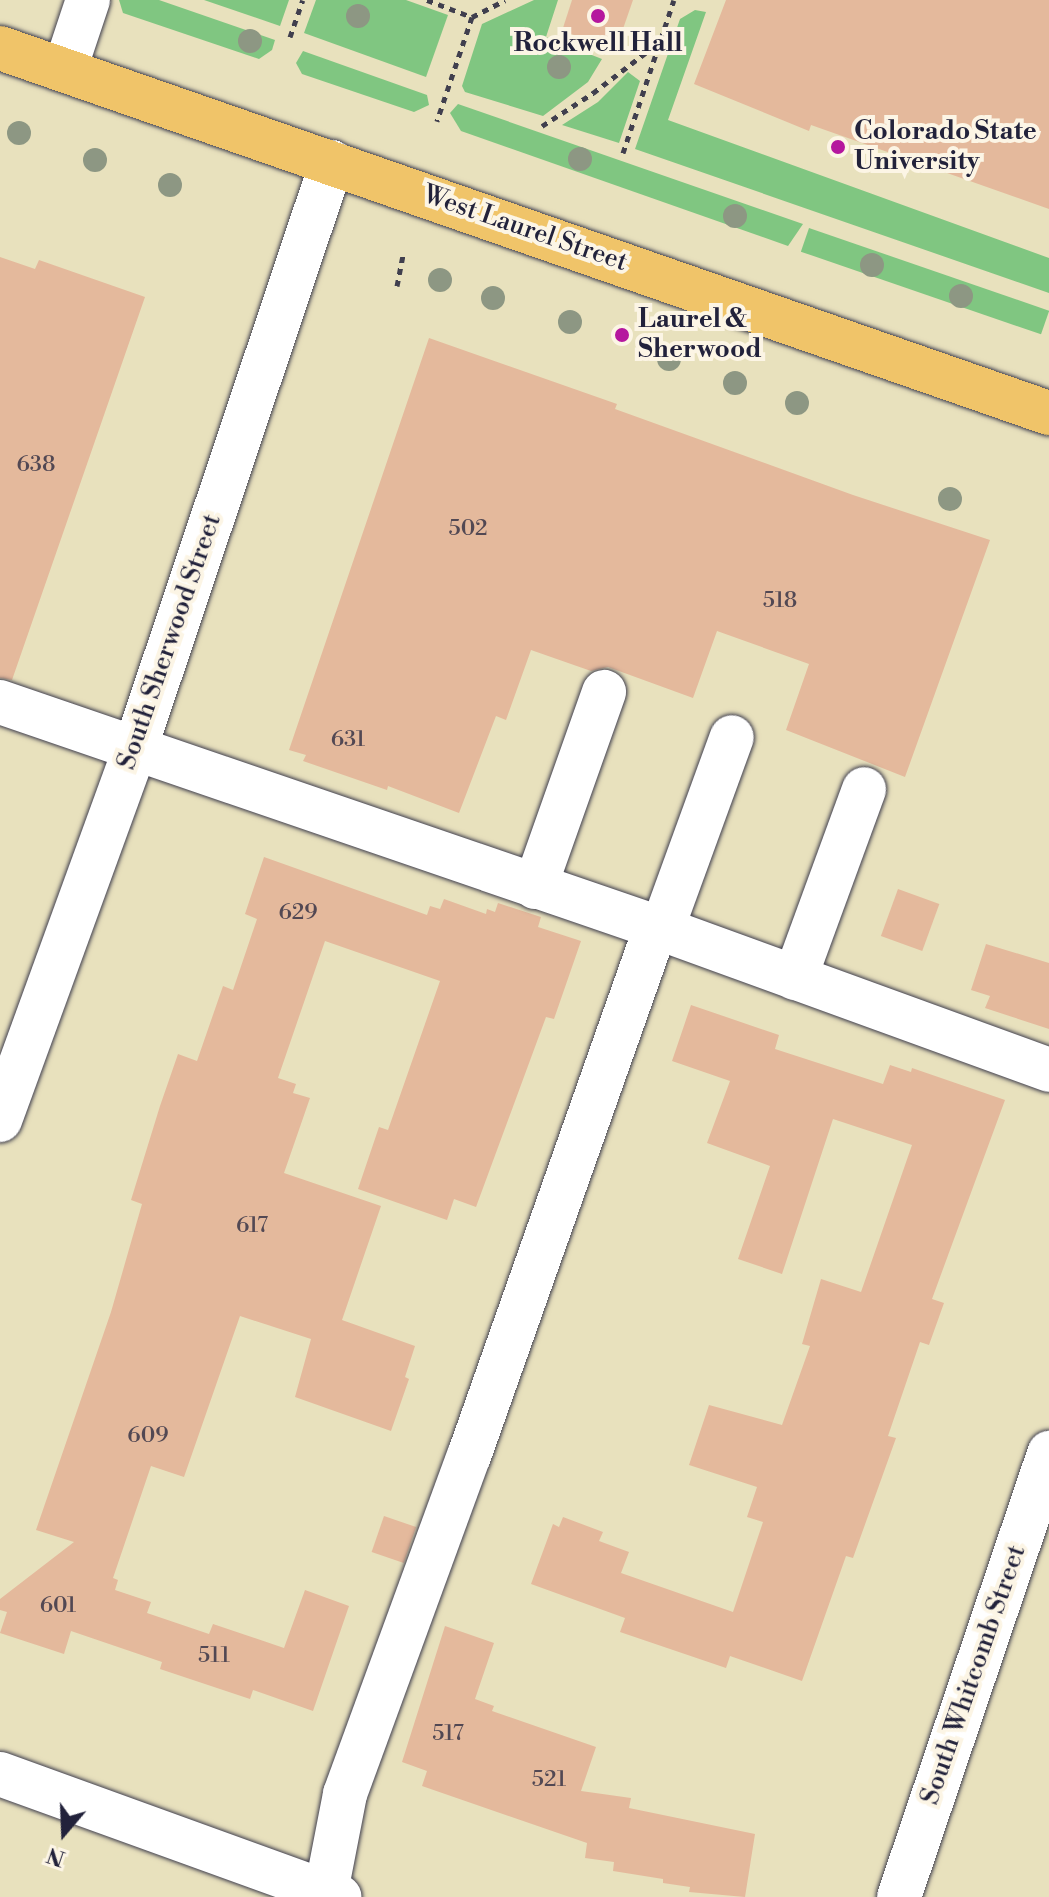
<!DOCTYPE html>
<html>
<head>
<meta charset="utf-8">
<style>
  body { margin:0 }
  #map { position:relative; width:1049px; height:1897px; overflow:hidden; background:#e8e1bd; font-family:"Libre Bodoni",serif }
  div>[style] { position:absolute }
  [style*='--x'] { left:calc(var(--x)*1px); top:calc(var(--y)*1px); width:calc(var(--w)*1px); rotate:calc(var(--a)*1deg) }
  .green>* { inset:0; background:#80c681; transform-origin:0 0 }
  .building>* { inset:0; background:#e4b99c; transform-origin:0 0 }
  .path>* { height:5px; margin-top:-2.5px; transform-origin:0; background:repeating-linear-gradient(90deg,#403f4e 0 6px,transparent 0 12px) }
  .roads { filter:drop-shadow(0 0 2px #403f4e) drop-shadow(0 0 2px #403f4e) }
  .minor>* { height:44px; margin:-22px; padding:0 22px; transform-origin:22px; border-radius:22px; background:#fff }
  .major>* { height:44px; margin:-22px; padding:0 22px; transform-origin:22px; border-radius:22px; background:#f0c469 }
  .trees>* { width:24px; height:24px; margin:-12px; border-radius:50%; background:#8d9783 }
  .dots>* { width:22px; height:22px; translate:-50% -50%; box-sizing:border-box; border:4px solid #fcf5e5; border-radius:50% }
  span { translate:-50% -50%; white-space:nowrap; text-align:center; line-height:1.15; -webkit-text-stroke:8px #fcf5e5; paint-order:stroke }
  .number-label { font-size:22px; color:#524853 }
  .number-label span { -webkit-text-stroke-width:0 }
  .poi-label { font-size:26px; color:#22223b; font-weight:700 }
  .left { translate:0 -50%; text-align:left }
  .street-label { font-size:26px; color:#22223b }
  .north { position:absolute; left:24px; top:1793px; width:80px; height:80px; -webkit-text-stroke:6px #fcf5e5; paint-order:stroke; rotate:199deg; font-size:22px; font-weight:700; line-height:32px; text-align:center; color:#22223b }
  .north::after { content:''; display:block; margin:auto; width:28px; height:36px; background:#22223b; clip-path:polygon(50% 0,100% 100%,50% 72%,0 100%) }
</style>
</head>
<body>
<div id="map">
  <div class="green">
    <div style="clip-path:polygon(119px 0,159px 0,275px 40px,272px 50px,259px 59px,123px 13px)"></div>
    <div style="clip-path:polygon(204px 0,289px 0,280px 26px)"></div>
    <div style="clip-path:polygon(316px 0,406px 0,448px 15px,426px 77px,304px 33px)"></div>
    <div style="clip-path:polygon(534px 0,558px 0,546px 37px,602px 59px,588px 82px,543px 116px,465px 92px,462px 86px,482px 24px)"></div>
    <div style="clip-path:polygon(695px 10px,706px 12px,668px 120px,1049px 258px,1049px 293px,635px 149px,680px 19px)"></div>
    <div style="clip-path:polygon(303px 51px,427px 95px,429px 105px,414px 112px,302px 74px,296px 63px)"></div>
    <div style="clip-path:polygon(628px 72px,640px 81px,619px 143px,562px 125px,598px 102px)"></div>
    <div style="clip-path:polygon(458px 104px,803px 224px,788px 246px,461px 131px,450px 113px)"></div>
    <div style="left:809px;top:228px;width:254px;height:25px;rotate:19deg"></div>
  </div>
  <div class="building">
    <div style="clip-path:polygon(572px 0,633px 0,616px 49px,562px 31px)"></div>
    <div style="clip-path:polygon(726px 0,1049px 0,1049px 209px,811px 125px,809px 131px,694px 84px)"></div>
    <div style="clip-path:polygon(0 257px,35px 269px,39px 260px,145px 297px,12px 680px,0 678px)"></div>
    <div style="clip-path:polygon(429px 338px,617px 404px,615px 409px,853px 495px,990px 540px,905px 777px,786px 730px,809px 664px,717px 631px,693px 698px,608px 667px,591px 671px,531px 650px,506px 720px,496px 716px,459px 813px,388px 786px,387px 790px,303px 761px,306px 755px,289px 750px)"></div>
    <div style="clip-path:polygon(264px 857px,427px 915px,430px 906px,440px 909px,444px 899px,486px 914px,487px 909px,495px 912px,498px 903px,541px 917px,538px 927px,581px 941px,554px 1019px,546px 1017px,476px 1207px,454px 1199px,447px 1220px,358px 1189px,379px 1127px,388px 1130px,440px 981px,325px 941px,278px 1078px,296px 1084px,293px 1093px,310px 1098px,284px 1173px,381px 1206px,342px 1320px,415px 1346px,405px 1377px,409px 1379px,391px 1431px,295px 1397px,311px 1339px,240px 1316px,184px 1477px,151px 1466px,113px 1578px,118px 1580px,115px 1590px,151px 1602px,147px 1613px,209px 1634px,213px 1624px,284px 1648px,305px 1590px,349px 1606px,313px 1711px,253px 1690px,250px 1699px,160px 1669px,162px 1662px,71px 1631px,64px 1654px,0 1633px,7px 1612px,0 1610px,0 1599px,74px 1542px,36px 1530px,111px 1312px,142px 1204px,131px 1200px,160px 1106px,178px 1054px,197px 1061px,223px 986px,233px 990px,257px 919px,245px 914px)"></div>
    <div style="left:898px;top:889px;width:44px;height:50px;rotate:20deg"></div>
    <div style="clip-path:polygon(986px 944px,1049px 963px,1049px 1029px,985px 1008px,990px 996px,971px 990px)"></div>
    <div style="clip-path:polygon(691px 1005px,779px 1035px,775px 1049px,883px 1084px,890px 1065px,911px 1072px,912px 1068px,1005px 1100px,932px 1299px,944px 1303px,929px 1345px,920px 1342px,888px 1436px,896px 1438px,853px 1558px,846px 1556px,802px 1681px,730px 1656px,726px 1668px,620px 1632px,625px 1618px,531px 1584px,553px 1524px,559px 1527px,563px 1517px,603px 1532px,599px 1541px,629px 1552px,621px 1573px,733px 1612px,763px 1522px,747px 1517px,757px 1487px,689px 1465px,709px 1405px,782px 1425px,810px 1346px,802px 1344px,821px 1279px,861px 1292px,912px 1145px,833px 1119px,782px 1274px,738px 1259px,770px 1166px,707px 1143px,730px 1081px,672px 1061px)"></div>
    <div style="left:384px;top:1516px;width:34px;height:38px;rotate:19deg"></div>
    <div style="clip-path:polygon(445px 1626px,494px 1643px,475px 1699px,494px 1706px,492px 1711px,596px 1747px,581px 1791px,631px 1798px,629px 1808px,755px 1834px,745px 1897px,689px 1892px,690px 1887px,663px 1883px,663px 1879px,613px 1871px,614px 1862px,585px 1858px,587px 1843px,422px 1786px,427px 1771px,402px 1762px)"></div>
  </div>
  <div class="path">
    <div style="--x:427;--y:0;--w:48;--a:20.7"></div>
    <div style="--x:472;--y:17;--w:110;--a:108.6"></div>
    <div style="--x:472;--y:17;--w:37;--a:-27"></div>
    <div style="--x:290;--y:37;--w:39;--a:-71"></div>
    <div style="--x:542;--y:126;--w:61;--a:-32.9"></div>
    <div style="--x:593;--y:93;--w:86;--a:-37.4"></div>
    <div style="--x:623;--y:153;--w:161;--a:-71.6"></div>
    <div style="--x:397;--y:286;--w:32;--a:-79"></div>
  </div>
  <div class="roads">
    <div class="minor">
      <div style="--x:65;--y:69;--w:73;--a:-71.6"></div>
      <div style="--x:0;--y:702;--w:700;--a:18.93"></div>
      <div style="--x:662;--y:929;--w:412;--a:20"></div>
      <div style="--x:535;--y:887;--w:207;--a:-70.5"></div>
      <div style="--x:662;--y:929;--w:204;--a:-70"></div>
      <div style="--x:795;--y:978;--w:201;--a:-69.9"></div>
      <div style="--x:0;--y:1120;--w:395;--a:-70"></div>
      <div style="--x:135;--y:749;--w:619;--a:-71.45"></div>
      <div style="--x:0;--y:1774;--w:361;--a:19.9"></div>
      <div style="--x:325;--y:1897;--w:105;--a:-79"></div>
      <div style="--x:345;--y:1794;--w:360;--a:-69.9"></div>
      <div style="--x:469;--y:1456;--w:561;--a:-70.53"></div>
      <div style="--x:899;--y:1897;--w:469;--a:-71.3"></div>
    </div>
    <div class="major">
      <div style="--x:0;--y:48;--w:1111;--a:19.19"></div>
    </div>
  </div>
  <div class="trees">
    <div style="left:358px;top:16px"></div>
    <div style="left:250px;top:41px"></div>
    <div style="left:559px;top:67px"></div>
    <div style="left:19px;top:133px"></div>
    <div style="left:580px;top:159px"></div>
    <div style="left:95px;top:160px"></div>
    <div style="left:170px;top:185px"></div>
    <div style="left:735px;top:216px"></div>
    <div style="left:872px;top:265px"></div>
    <div style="left:440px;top:280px"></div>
    <div style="left:961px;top:296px"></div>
    <div style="left:493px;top:298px"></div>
    <div style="left:570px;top:322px"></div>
    <div style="left:669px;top:359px"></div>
    <div style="left:735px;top:383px"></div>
    <div style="left:797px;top:403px"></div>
    <div style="left:950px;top:499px"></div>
  </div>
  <div class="dots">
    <div style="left:598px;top:16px;background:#b5179e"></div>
    <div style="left:838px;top:147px;background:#b5179e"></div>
    <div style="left:622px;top:335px;background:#b5179e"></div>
  </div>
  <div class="number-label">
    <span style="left:36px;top:465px">638</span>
    <span style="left:468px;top:529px">502</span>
    <span style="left:780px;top:601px">518</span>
    <span style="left:348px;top:740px">631</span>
    <span style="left:298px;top:913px">629</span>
    <span style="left:252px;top:1226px">617</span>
    <span style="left:148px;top:1436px">609</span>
    <span style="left:58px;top:1606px">601</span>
    <span style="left:214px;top:1656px">511</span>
    <span style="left:448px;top:1734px">517</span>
    <span style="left:549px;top:1780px">521</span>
  </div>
  <div class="poi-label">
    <span style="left:598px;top:44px">Rockwell Hall</span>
    <span class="left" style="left:854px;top:147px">Colorado State<br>University</span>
    <span class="left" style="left:638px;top:335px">Laurel &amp;<br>Sherwood</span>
  </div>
  <div class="street-label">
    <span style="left:525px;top:229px;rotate:19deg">West Laurel Street</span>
    <span style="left:170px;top:642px;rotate:-71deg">South Sherwood Street</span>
    <span style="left:974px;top:1675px;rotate:-71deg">South Whitcomb Street</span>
  </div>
  <div class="north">N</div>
</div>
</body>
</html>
